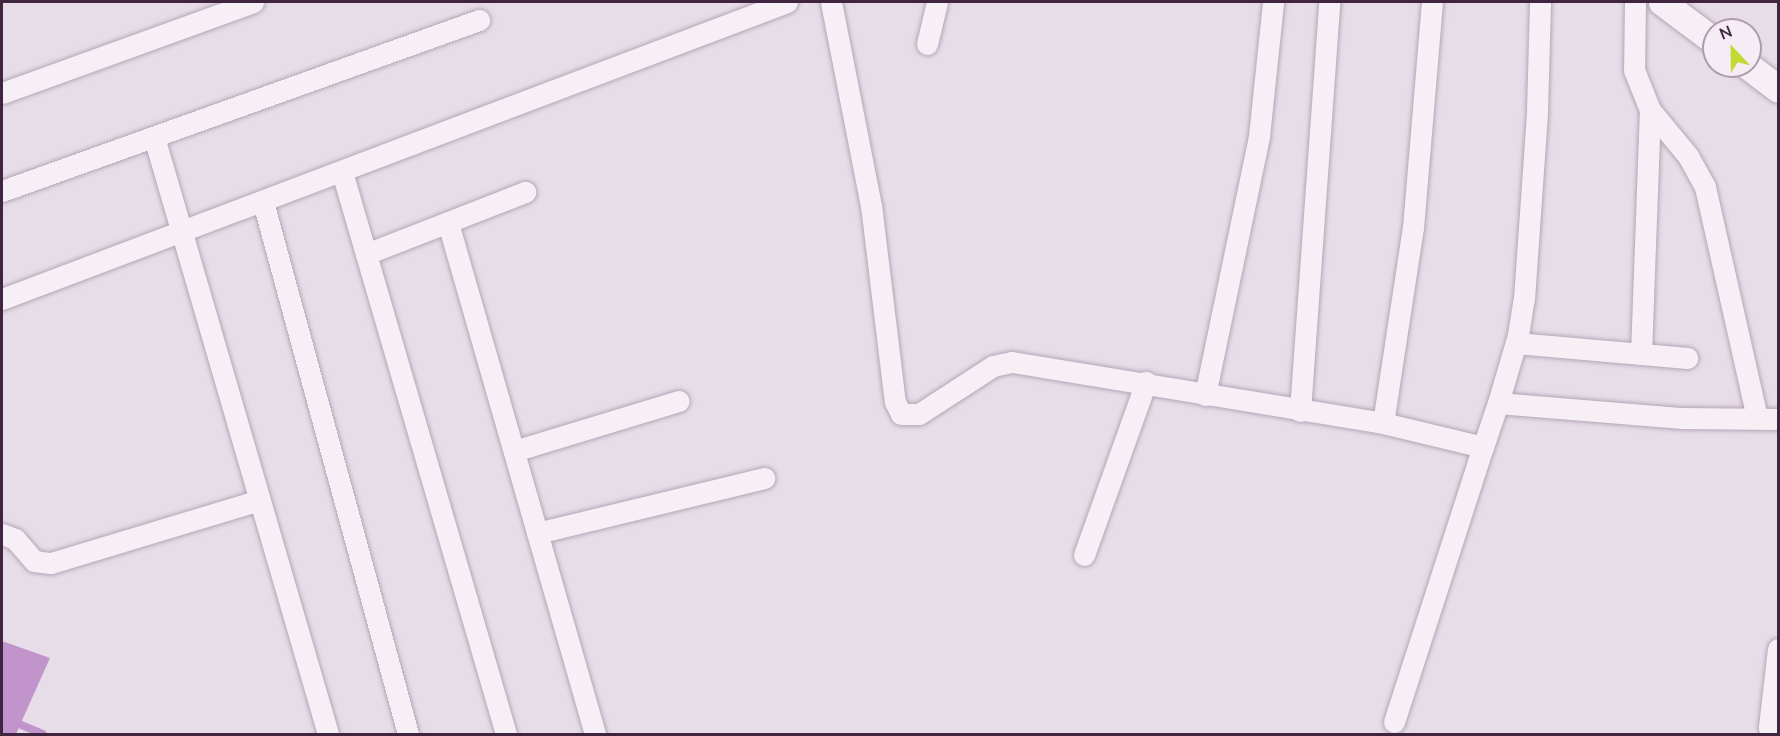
<!DOCTYPE html>
<html>
<head>
<meta charset="utf-8">
<style>
  body { margin:0 }
  #map { position:relative; width:1780px; height:736px; overflow:hidden; background:#e7dde8; font-family:"Nunito Sans",sans-serif }
  div>[style] { position:absolute }
  [style*='--x'] { left:calc(var(--x)*1px); top:calc(var(--y)*1px); width:calc(var(--w)*1px); rotate:calc(var(--a)*1deg) }
  .water>* { inset:0; background:#c294cc }
  .stream>* { height:8px; margin:-4px; padding:0 4px; transform-origin:4px; border-radius:4px; background:#c294cc }
  .roads { filter:drop-shadow(0 0 2px #b5a6b6) drop-shadow(0 0 2px #b5a6b6) }
  .minor>* { height:21px; margin:-10.5px; padding:0 10.5px; transform-origin:10.5px; border-radius:10.5px; background:#f6f0f6 }
  .tertiary>* { height:27px; margin:-13.5px; padding:0 13.5px; transform-origin:13.5px; border-radius:13.5px; background:#f6f0f6 }
  span { translate:-50% -50%; white-space:nowrap; text-align:center; line-height:1.15; -webkit-text-stroke:6px #f5ecf6; paint-order:stroke }
  .frame { position:absolute; inset:0; border:3px solid #3f2540; pointer-events:none }
  .north { position:absolute; left:1702px; top:18px; width:60px; height:60px; box-sizing:border-box; background:#f5ecf6; border:2px solid #ac9cad; border-radius:50%; rotate:338deg; font-size:16px; font-weight:700; line-height:24px; text-align:center; color:#3f2540 }
  .north::after { content:''; display:block; margin:auto; width:21px; height:27px; background:#c2db34; clip-path:polygon(50% 0,100% 100%,50% 72%,0 100%) }
</style>
</head>
<body>
<div id="map">
  <div class="water">
    <div style="clip-path:polygon(2px 641px,50px 658px,16px 734px,2px 734px)"></div>
  </div>
  <div class="stream">
    <div style="--x:2;--y:717;--w:44;--a:22.5"></div>
  </div>
  <div class="roads">
    <div class="minor">
      <div style="--x:831;--y:2;--w:207;--a:78.9"></div>
      <div style="--x:871;--y:205;--w:198;--a:83.1"></div>
      <div style="--x:895;--y:402;--w:13;--a:63"></div>
      <div style="--x:901;--y:414;--w:18;--a:0"></div>
      <div style="--x:919;--y:414;--w:88;--a:-33"></div>
      <div style="--x:993;--y:366;--w:19;--a:-12"></div>
      <div style="--x:1012;--y:362;--w:376;--a:9.3"></div>
      <div style="--x:1383;--y:423;--w:103;--a:13.5"></div>
      <div style="--x:1483;--y:447;--w:46;--a:-71.2"></div>
      <div style="--x:1498;--y:403;--w:185;--a:4.7"></div>
      <div style="--x:1682;--y:418;--w:96;--a:0.6"></div>
      <div style="--x:1635;--y:2;--w:68;--a:90.8"></div>
      <div style="--x:1634;--y:70;--w:43;--a:68.2"></div>
      <div style="--x:1650;--y:110;--w:60;--a:50.4"></div>
      <div style="--x:1688;--y:156;--w:35;--a:61"></div>
      <div style="--x:1705;--y:187;--w:236;--a:77.3"></div>
      <div style="--x:927;--y:44;--w:43;--a:-76.6"></div>
      <div style="--x:2;--y:93;--w:267;--a:-19.9"></div>
      <div style="--x:154;--y:137;--w:622;--a:73.75"></div>
      <div style="--x:342;--y:172;--w:585;--a:73.73"></div>
      <div style="--x:2;--y:191;--w:507;--a:-19.72"></div>
      <div style="--x:263;--y:202;--w:551;--a:74.75"></div>
      <div style="--x:448;--y:223;--w:532;--a:73.95"></div>
      <div style="--x:366;--y:254;--w:171;--a:-21.3"></div>
      <div style="--x:2;--y:299;--w:839;--a:-20.72"></div>
      <div style="--x:1516;--y:343;--w:172;--a:5"></div>
      <div style="--x:1641;--y:354;--w:244;--a:-87.9"></div>
      <div style="--x:1205;--y:395;--w:265;--a:-78.2"></div>
      <div style="--x:1259;--y:136;--w:135;--a:-84"></div>
      <div style="--x:1498;--y:403;--w:71;--a:-73.6"></div>
      <div style="--x:1518;--y:335;--w:36;--a:-81"></div>
      <div style="--x:1524;--y:299;--w:188;--a:-86"></div>
      <div style="--x:1537;--y:111;--w:109;--a:-88.4"></div>
      <div style="--x:1300;--y:411;--w:410;--a:-85.9"></div>
      <div style="--x:1383;--y:423;--w:197;--a:-81.3"></div>
      <div style="--x:1413;--y:228;--w:227;--a:-85.2"></div>
      <div style="--x:514;--y:451;--w:172;--a:-16.9"></div>
      <div style="--x:537;--y:533;--w:234;--a:-13.6"></div>
      <div style="--x:2;--y:534;--w:14;--a:21"></div>
      <div style="--x:15;--y:539;--w:29;--a:49"></div>
      <div style="--x:34;--y:561;--w:17;--a:7"></div>
      <div style="--x:51;--y:563;--w:218;--a:-16.8"></div>
      <div style="--x:1084;--y:555;--w:184;--a:-70.3"></div>
      <div style="--x:1778;--y:649;--w:79;--a:96.6"></div>
      <div style="--x:1769;--y:727;--w:11;--a:34"></div>
      <div style="--x:1394;--y:722;--w:289;--a:-72.1"></div>
    </div>
    <div class="tertiary">
      <div style="--x:1662;--y:2;--w:65;--a:36.9"></div>
      <div style="--x:1748;--y:66;--w:38;--a:37"></div>
    </div>
  </div>
  <div class="frame"></div>
  <div class="north">N</div>
</div>
</body>
</html>
